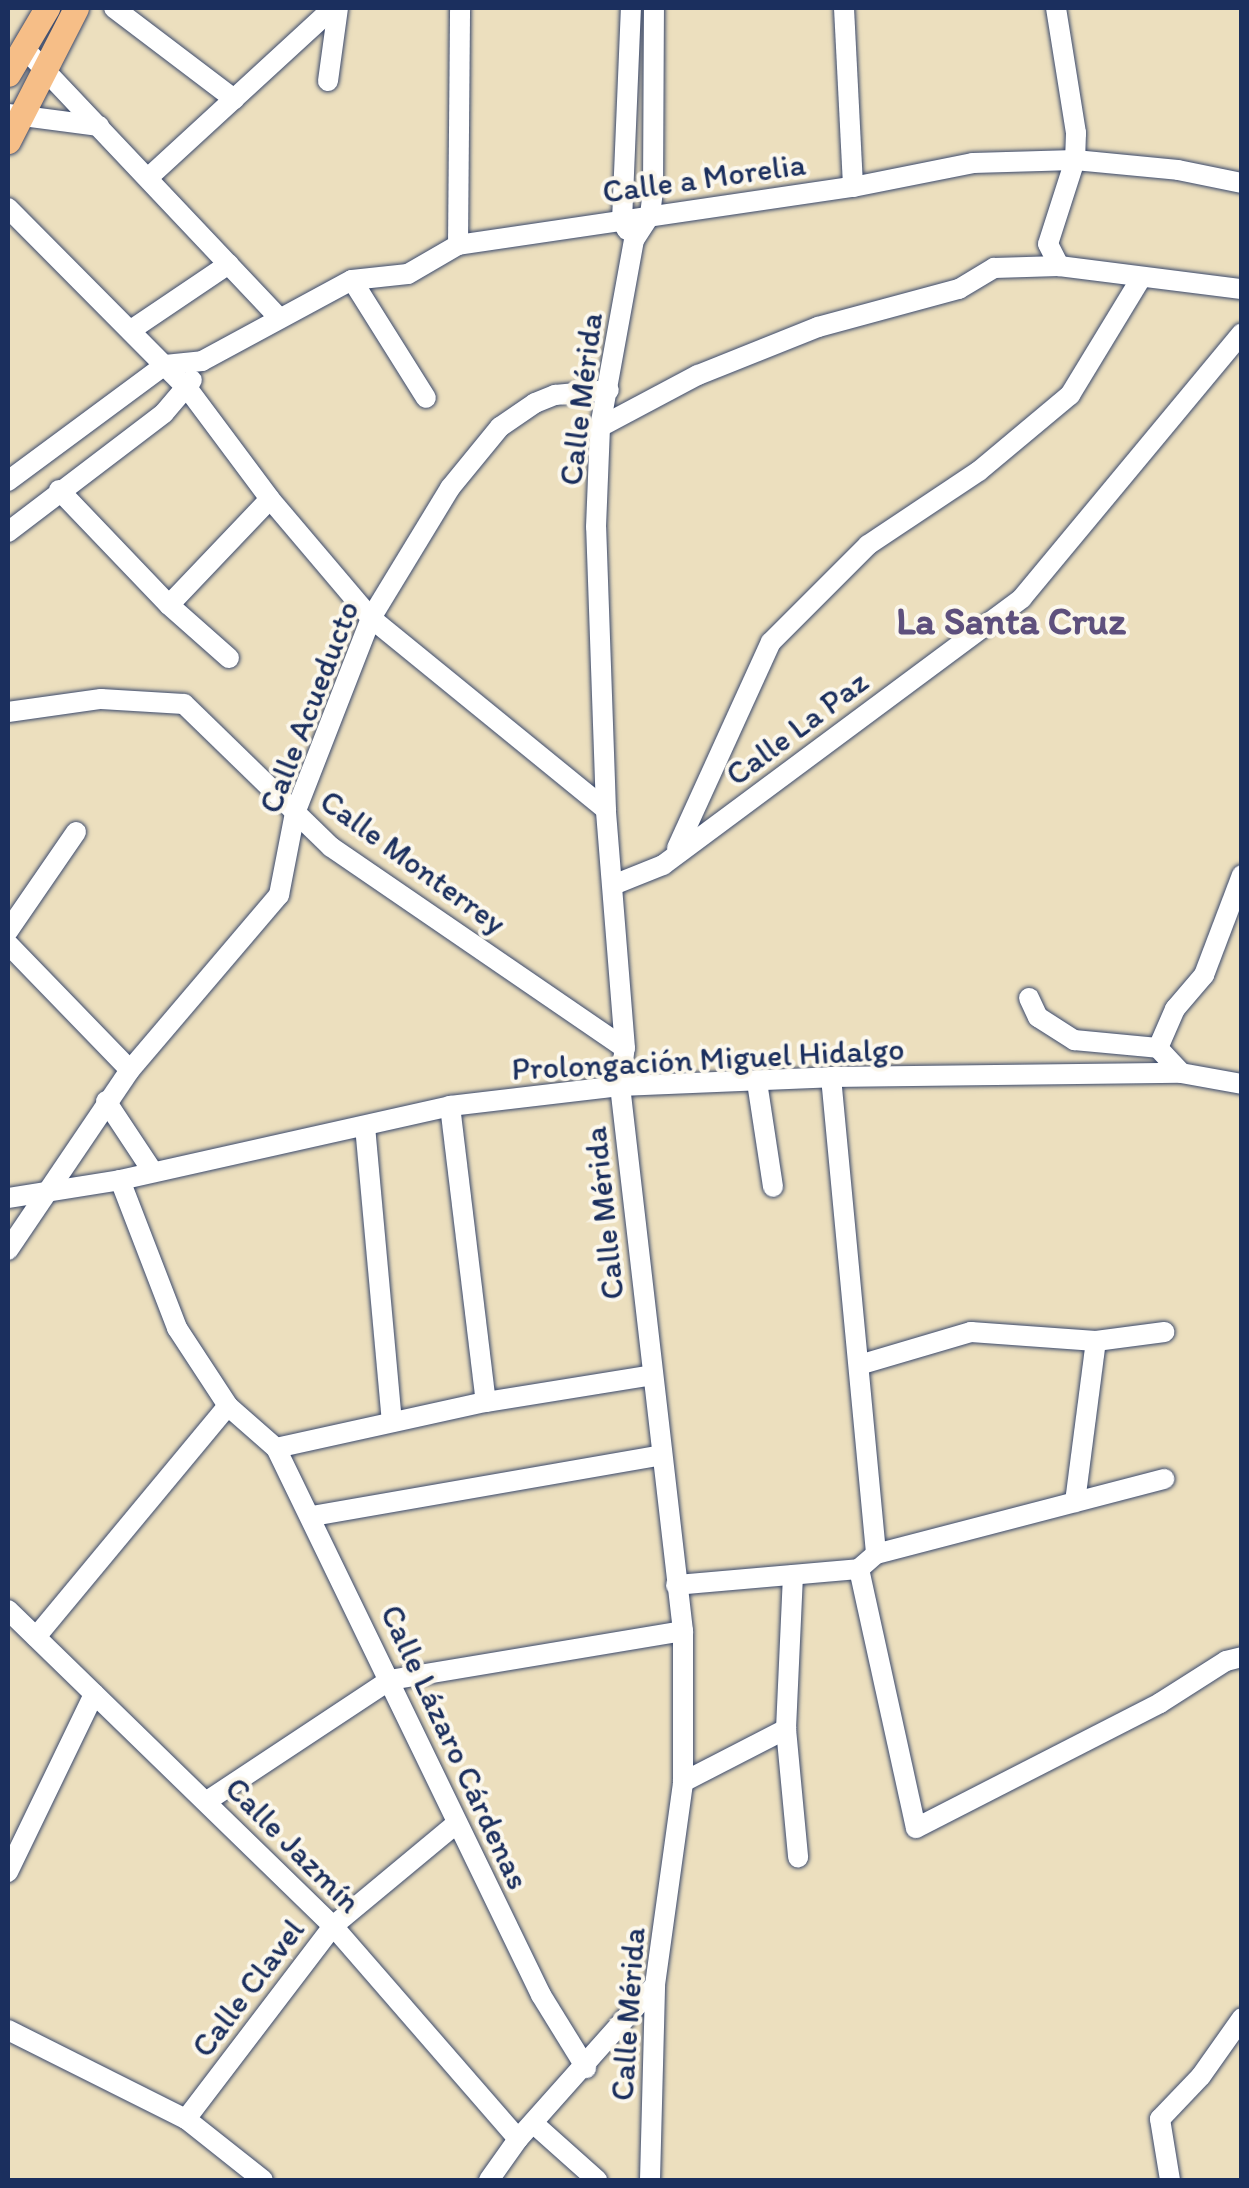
<!DOCTYPE html>
<html>
<head>
<meta charset="utf-8">
<style>
  body { margin:0 }
  #map { position:relative; width:1249px; height:2188px; overflow:hidden; background:#ecdfbe; font-family:Itim,sans-serif }
  div>[style] { position:absolute }
  [style*='--x'] { left:calc(var(--x)*1px); top:calc(var(--y)*1px); width:calc(var(--w)*1px); rotate:calc(var(--a)*1deg) }
  .roads { filter:drop-shadow(0 0 2px #3a496c) drop-shadow(0 0 2px #3a496c) }
  .minor>* { height:20px; margin:-10px; padding:0 10px; transform-origin:10px; border-radius:10px; background:#fff }
  .major>* { height:25px; margin:-12.5px; padding:0 12.5px; transform-origin:12.5px; border-radius:12.5px; background:#f6be87 }
  span { translate:-50% -50%; white-space:nowrap; text-align:center; line-height:1.15; -webkit-text-stroke:8px #fbf7ec; paint-order:stroke }
  .street-label { font-size:32px; color:#1b2f5e }
  .quarter-label { font-size:38px; color:#5e507d; font-weight:700 }
  .frame { position:absolute; inset:0; border:10px solid #1b2f5e; pointer-events:none }
</style>
</head>
<body>
<div id="map">
  <div class="roads">
    <div class="minor">
      <div style="--x:114;--y:8;--w:151;--a:37.2"></div>
      <div style="--x:844;--y:8;--w:179;--a:87.1"></div>
      <div style="--x:1056;--y:8;--w:127;--a:80.9"></div>
      <div style="--x:1076;--y:133;--w:27;--a:92"></div>
      <div style="--x:1075;--y:160;--w:88;--a:107.8"></div>
      <div style="--x:1048;--y:244;--w:25;--a:63"></div>
      <div style="--x:23;--y:47;--w:371;--a:46.6"></div>
      <div style="--x:328;--y:81;--w:74;--a:-82.2"></div>
      <div style="--x:8;--y:114;--w:92;--a:7.5"></div>
      <div style="--x:149;--y:177;--w:250;--a:-42.6"></div>
      <div style="--x:8;--y:208;--w:255;--a:45.2"></div>
      <div style="--x:188;--y:389;--w:137;--a:53.3"></div>
      <div style="--x:270;--y:499;--w:156;--a:49.7"></div>
      <div style="--x:371;--y:618;--w:303;--a:39.2"></div>
      <div style="--x:627;--y:230;--w:10;--a:-119"></div>
      <div style="--x:622;--y:221;--w:213;--a:-87.6"></div>
      <div style="--x:458;--y:245;--w:237;--a:-89.5"></div>
      <div style="--x:352;--y:280;--w:139;--a:57.9"></div>
      <div style="--x:131;--y:330;--w:118;--a:-34"></div>
      <div style="--x:600;--y:427;--w:111;--a:-28"></div>
      <div style="--x:698;--y:375;--w:129;--a:-21.8"></div>
      <div style="--x:818;--y:327;--w:146;--a:-15.1"></div>
      <div style="--x:959;--y:289;--w:41;--a:-31"></div>
      <div style="--x:994;--y:268;--w:65;--a:-1.8"></div>
      <div style="--x:1059;--y:266;--w:184;--a:7.2"></div>
      <div style="--x:8;--y:481;--w:195;--a:-36.5"></div>
      <div style="--x:165;--y:365;--w:37;--a:-6"></div>
      <div style="--x:202;--y:361;--w:170;--a:-28.4"></div>
      <div style="--x:352;--y:280;--w:56;--a:-6.1"></div>
      <div style="--x:408;--y:274;--w:58;--a:-30.1"></div>
      <div style="--x:458;--y:245;--w:399;--a:-8.4"></div>
      <div style="--x:853;--y:187;--w:122;--a:-11.3"></div>
      <div style="--x:973;--y:163;--w:102;--a:-1.7"></div>
      <div style="--x:1075;--y:160;--w:103;--a:5.5"></div>
      <div style="--x:1178;--y:170;--w:65;--a:11.5"></div>
      <div style="--x:59;--y:490;--w:159;--a:46.3"></div>
      <div style="--x:169;--y:605;--w:80;--a:41.5"></div>
      <div style="--x:8;--y:532;--w:196;--a:-37.3"></div>
      <div style="--x:164;--y:413;--w:43;--a:-49.7"></div>
      <div style="--x:169;--y:605;--w:146;--a:-46.4"></div>
      <div style="--x:8;--y:712;--w:94;--a:-8"></div>
      <div style="--x:101;--y:699;--w:83;--a:3.4"></div>
      <div style="--x:184;--y:704;--w:205;--a:44.2"></div>
      <div style="--x:331;--y:847;--w:356;--a:34.4"></div>
      <div style="--x:677;--y:848;--w:226;--a:-65.5"></div>
      <div style="--x:771;--y:642;--w:137;--a:-45"></div>
      <div style="--x:868;--y:545;--w:133;--a:-33.7"></div>
      <div style="--x:979;--y:471;--w:119;--a:-39.9"></div>
      <div style="--x:1070;--y:395;--w:137;--a:-58.7"></div>
      <div style="--x:613;--y:885;--w:54;--a:-21.8"></div>
      <div style="--x:663;--y:865;--w:447;--a:-36.6"></div>
      <div style="--x:1022;--y:598;--w:344;--a:-50.3"></div>
      <div style="--x:8;--y:931;--w:120;--a:-55.5"></div>
      <div style="--x:8;--y:944;--w:175;--a:45.9"></div>
      <div style="--x:1029;--y:998;--w:21;--a:65"></div>
      <div style="--x:1038;--y:1017;--w:43;--a:32.6"></div>
      <div style="--x:1074;--y:1040;--w:84;--a:5.4"></div>
      <div style="--x:1158;--y:1048;--w:34;--a:47"></div>
      <div style="--x:1158;--y:1048;--w:43;--a:-66.4"></div>
      <div style="--x:1175;--y:1009;--w:45;--a:-49.5"></div>
      <div style="--x:1204;--y:975;--w:107;--a:-69.2"></div>
      <div style="--x:831;--y:1077;--w:479;--a:84.6"></div>
      <div style="--x:876;--y:1554;--w:23;--a:139"></div>
      <div style="--x:859;--y:1569;--w:265;--a:77.6"></div>
      <div style="--x:916;--y:1828;--w:274;--a:-27.1"></div>
      <div style="--x:1160;--y:1703;--w:78;--a:-32.5"></div>
      <div style="--x:1226;--y:1661;--w:16;--a:-14"></div>
      <div style="--x:757;--y:1082;--w:106;--a:81.3"></div>
      <div style="--x:106;--y:1101;--w:85;--a:56.5"></div>
      <div style="--x:450;--y:1106;--w:298;--a:83.1"></div>
      <div style="--x:365;--y:1126;--w:297;--a:84.8"></div>
      <div style="--x:120;--y:1180;--w:159;--a:68.9"></div>
      <div style="--x:177;--y:1328;--w:93;--a:56.8"></div>
      <div style="--x:228;--y:1406;--w:64;--a:41.2"></div>
      <div style="--x:276;--y:1448;--w:608;--a:64.15"></div>
      <div style="--x:541;--y:1995;--w:86;--a:58.3"></div>
      <div style="--x:8;--y:1198;--w:113;--a:-9.1"></div>
      <div style="--x:120;--y:1180;--w:338;--a:-12.6"></div>
      <div style="--x:450;--y:1106;--w:171;--a:-6.7"></div>
      <div style="--x:620;--y:1086;--w:211;--a:-2.4"></div>
      <div style="--x:831;--y:1077;--w:350;--a:-0.7"></div>
      <div style="--x:1181;--y:1073;--w:62;--a:10.2"></div>
      <div style="--x:8;--y:1250;--w:217;--a:-55.9"></div>
      <div style="--x:130;--y:1070;--w:230;--a:-49.6"></div>
      <div style="--x:279;--y:895;--w:84;--a:-79"></div>
      <div style="--x:295;--y:813;--w:209;--a:-68.7"></div>
      <div style="--x:371;--y:618;--w:152;--a:-58.7"></div>
      <div style="--x:450;--y:488;--w:79;--a:-50.7"></div>
      <div style="--x:500;--y:427;--w:42;--a:-34.4"></div>
      <div style="--x:535;--y:403;--w:22;--a:-22"></div>
      <div style="--x:555;--y:395;--w:54;--a:-5.3"></div>
      <div style="--x:859;--y:1365;--w:117;--a:-16.4"></div>
      <div style="--x:971;--y:1332;--w:125;--a:4.1"></div>
      <div style="--x:1096;--y:1341;--w:69;--a:-7.5"></div>
      <div style="--x:276;--y:1448;--w:215;--a:-12.4"></div>
      <div style="--x:486;--y:1402;--w:168;--a:-9.2"></div>
      <div style="--x:1075;--y:1502;--w:162;--a:-82.6"></div>
      <div style="--x:313;--y:1516;--w:353;--a:-9.9"></div>
      <div style="--x:876;--y:1554;--w:298;--a:-14.6"></div>
      <div style="--x:793;--y:1575;--w:154;--a:92.6"></div>
      <div style="--x:786;--y:1729;--w:129;--a:84.6"></div>
      <div style="--x:676;--y:1585;--w:184;--a:-5"></div>
      <div style="--x:8;--y:1610;--w:453;--a:44.2"></div>
      <div style="--x:333;--y:1926;--w:282;--a:49"></div>
      <div style="--x:36;--y:1637;--w:300;--a:-50.3"></div>
      <div style="--x:683;--y:1782;--w:116;--a:-27.2"></div>
      <div style="--x:207;--y:1801;--w:219;--a:-33.5"></div>
      <div style="--x:390;--y:1680;--w:297;--a:-9.5"></div>
      <div style="--x:8;--y:1872;--w:198;--a:-64.2"></div>
      <div style="--x:8;--y:2030;--w:199;--a:26.6"></div>
      <div style="--x:186;--y:2119;--w:98;--a:38.4"></div>
      <div style="--x:186;--y:2119;--w:243;--a:-52.7"></div>
      <div style="--x:333;--y:1926;--w:161;--a:-39.7"></div>
      <div style="--x:533;--y:2123;--w:86;--a:41.7"></div>
      <div style="--x:489;--y:2180;--w:50;--a:-54.7"></div>
      <div style="--x:518;--y:2139;--w:206;--a:-48.3"></div>
      <div style="--x:650;--y:2180;--w:195;--a:-88.5"></div>
      <div style="--x:655;--y:1985;--w:205;--a:-82.1"></div>
      <div style="--x:683;--y:1782;--w:151;--a:-90"></div>
      <div style="--x:683;--y:1631;--w:549;--a:-96.59"></div>
      <div style="--x:620;--y:1086;--w:38;--a:-83"></div>
      <div style="--x:625;--y:1048;--w:239;--a:-94.6"></div>
      <div style="--x:606;--y:810;--w:283;--a:-92"></div>
      <div style="--x:596;--y:527;--w:100;--a:-87.7"></div>
      <div style="--x:600;--y:427;--w:190;--a:-79.7"></div>
      <div style="--x:634;--y:240;--w:30;--a:-57"></div>
      <div style="--x:650;--y:215;--w:24;--a:-83"></div>
      <div style="--x:653;--y:191;--w:183;--a:-89.7"></div>
      <div style="--x:1170;--y:2180;--w:62;--a:-99.3"></div>
      <div style="--x:1160;--y:2119;--w:59;--a:-46.4"></div>
      <div style="--x:1201;--y:2076;--w:71;--a:-54.7"></div>
    </div>
    <div class="major">
      <div style="--x:8;--y:74;--w:77;--a:-59.4"></div>
      <div style="--x:8;--y:141;--w:149;--a:-62.9"></div>
    </div>
  </div>
  <div class="street-label">
    <span style="left:704px;top:178px;rotate:-8deg">Calle a Morelia</span>
    <span style="left:581px;top:399px;rotate:-83deg">Calle Mérida</span>
    <span style="left:309px;top:707px;rotate:-69deg">Calle Acueducto</span>
    <span style="left:797px;top:728px;rotate:-37deg">Calle La Paz</span>
    <span style="left:413px;top:862px;rotate:36deg">Calle Monterrey</span>
    <span style="left:708px;top:1059px;rotate:-3deg">Prolongación Miguel Hidalgo</span>
    <span style="left:604px;top:1213px;rotate:-96deg">Calle Mérida</span>
    <span style="left:455px;top:1747px;rotate:65deg">Calle Lázaro Cárdenas</span>
    <span style="left:293px;top:1845px;rotate:45deg">Calle Jazmín</span>
    <span style="left:248px;top:1988px;rotate:-53deg">Calle Clavel</span>
    <span style="left:628px;top:2014px;rotate:-86deg">Calle Mérida</span>
  </div>
  <div class="quarter-label">
    <span style="left:1011px;top:622px">La Santa Cruz</span>
  </div>
  <div class="frame"></div>
</div>
</body>
</html>
